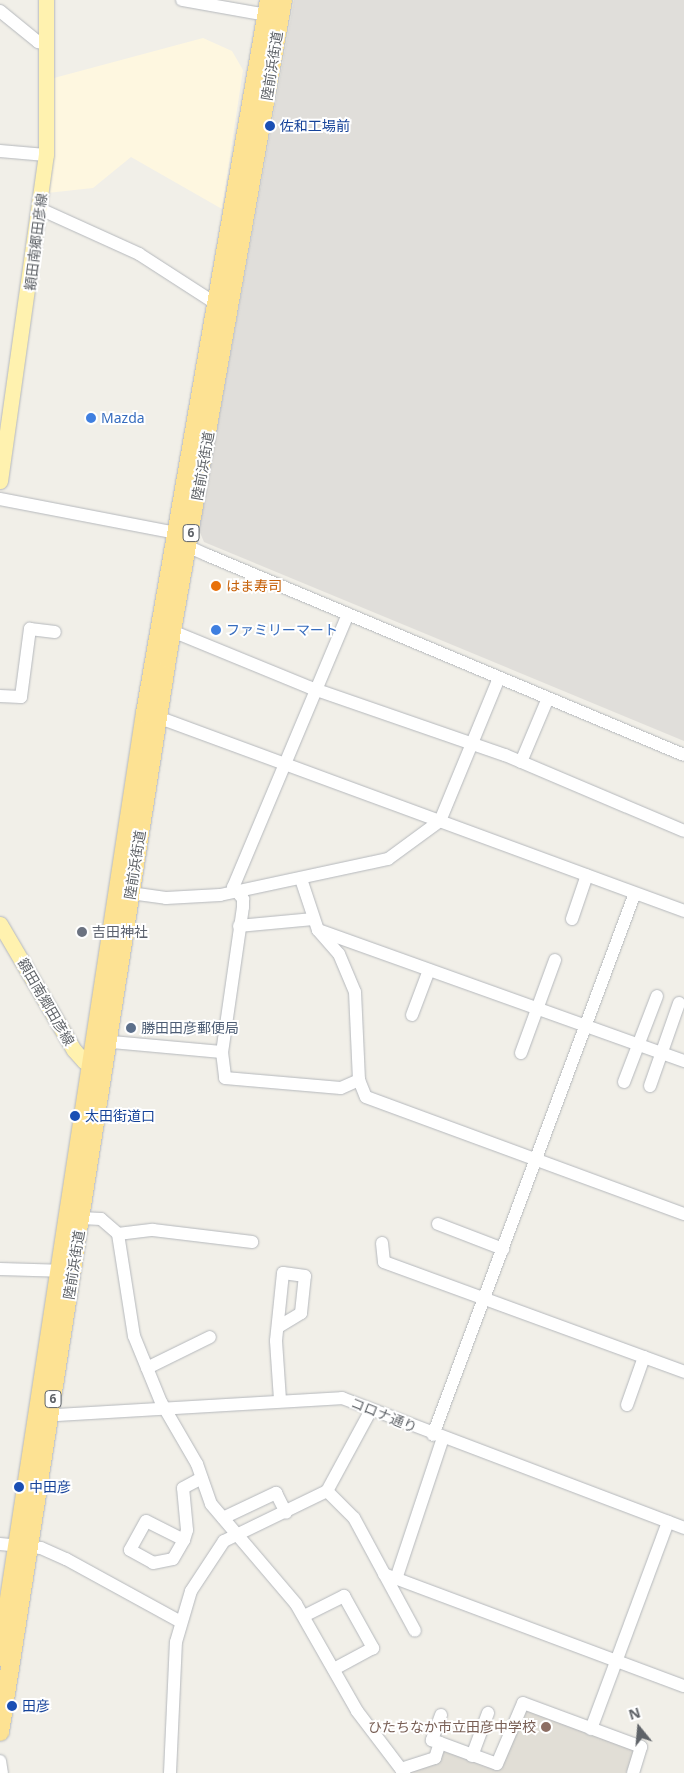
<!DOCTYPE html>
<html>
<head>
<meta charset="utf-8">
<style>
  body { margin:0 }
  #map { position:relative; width:684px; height:1773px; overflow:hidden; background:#f1efe8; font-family:"Noto Sans","Noto Sans JP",sans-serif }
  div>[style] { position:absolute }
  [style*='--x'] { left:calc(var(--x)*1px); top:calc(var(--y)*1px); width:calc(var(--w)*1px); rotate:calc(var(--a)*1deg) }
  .commercial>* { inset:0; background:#fef7e0 }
  .industrial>* { inset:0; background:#e0deda }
  .education>* { inset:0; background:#e1ded6 }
  .roads { filter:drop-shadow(0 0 1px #b5b8bc) drop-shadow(0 0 1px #b5b8bc) }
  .minor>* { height:12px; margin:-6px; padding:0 6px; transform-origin:6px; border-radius:6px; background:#fff }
  .major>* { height:15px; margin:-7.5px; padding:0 7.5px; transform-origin:7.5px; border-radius:7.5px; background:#fff2af }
  .highway>* { height:18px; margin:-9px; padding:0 9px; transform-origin:9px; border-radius:9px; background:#fde293 }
  .dots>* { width:14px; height:14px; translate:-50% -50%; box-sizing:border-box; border:2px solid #fff; border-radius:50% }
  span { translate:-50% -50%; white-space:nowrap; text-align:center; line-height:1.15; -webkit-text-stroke:4px #fff; paint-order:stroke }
  .shield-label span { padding:1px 4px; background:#fff; border:1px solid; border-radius:4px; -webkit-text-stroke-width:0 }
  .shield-label { font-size:12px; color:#5f6368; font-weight:700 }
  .street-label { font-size:14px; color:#5f6368 }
  .transit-label { font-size:14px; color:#164399 }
  .left { translate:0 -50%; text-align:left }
  .shop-label { font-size:14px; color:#366cbe }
  .food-label { font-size:14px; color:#c56008 }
  .worship-label { font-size:14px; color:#5b616d }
  .service-label { font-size:14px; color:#4e5e75 }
  .education-label { font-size:14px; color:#785e54 }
  .right { translate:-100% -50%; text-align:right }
  .north { position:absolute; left:614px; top:1703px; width:50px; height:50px; -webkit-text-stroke:4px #fff; paint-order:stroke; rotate:343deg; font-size:14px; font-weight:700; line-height:20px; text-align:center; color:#5f6368 }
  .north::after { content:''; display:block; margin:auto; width:18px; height:22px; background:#5f6368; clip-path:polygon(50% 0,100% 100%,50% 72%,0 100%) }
</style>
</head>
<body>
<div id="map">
  <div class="commercial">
    <div style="clip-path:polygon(203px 38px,232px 51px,243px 70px,222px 209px,131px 157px,93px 188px,47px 193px,54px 78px)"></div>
  </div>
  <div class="industrial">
    <div style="clip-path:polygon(294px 0,684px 0,684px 741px,204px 542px,199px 530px)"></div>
  </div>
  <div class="education">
    <div style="clip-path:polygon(523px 1706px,635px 1749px,626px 1773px,409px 1773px,440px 1750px,499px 1768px)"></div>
  </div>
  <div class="roads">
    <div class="minor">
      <div style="--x:182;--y:0;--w:86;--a:10"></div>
      <div style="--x:0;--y:11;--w:49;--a:39.2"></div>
      <div style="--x:38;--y:42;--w:10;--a:11"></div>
      <div style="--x:0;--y:151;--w:46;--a:5"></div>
      <div style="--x:40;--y:209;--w:109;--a:24.4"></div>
      <div style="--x:139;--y:254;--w:94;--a:32.8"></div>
      <div style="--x:0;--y:499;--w:179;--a:10.9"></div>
      <div style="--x:176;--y:533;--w:19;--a:47"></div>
      <div style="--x:189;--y:547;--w:20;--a:24"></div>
      <div style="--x:207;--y:555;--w:517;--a:22.75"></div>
      <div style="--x:348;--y:614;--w:296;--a:112.8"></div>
      <div style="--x:233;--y:887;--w:16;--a:50"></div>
      <div style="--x:243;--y:899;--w:8;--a:90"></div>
      <div style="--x:243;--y:907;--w:147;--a:98.2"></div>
      <div style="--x:222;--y:1052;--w:26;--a:83"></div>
      <div style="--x:225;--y:1078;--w:116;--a:4.9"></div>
      <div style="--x:341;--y:1088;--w:20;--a:-24"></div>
      <div style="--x:172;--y:631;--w:150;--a:22.3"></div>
      <div style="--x:311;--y:688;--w:205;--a:19.1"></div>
      <div style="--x:505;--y:755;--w:194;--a:23"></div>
      <div style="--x:0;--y:696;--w:21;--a:3"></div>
      <div style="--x:21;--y:697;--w:69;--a:-82.5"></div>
      <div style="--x:30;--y:629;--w:25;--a:7"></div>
      <div style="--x:152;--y:715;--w:567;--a:20.22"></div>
      <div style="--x:521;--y:762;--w:69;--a:-67.1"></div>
      <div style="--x:301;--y:879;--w:54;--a:71.6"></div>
      <div style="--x:318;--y:930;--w:32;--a:49"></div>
      <div style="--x:339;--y:954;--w:41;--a:67.2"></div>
      <div style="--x:355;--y:992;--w:88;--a:87.4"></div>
      <div style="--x:359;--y:1080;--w:18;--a:68"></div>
      <div style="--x:366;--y:1097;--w:339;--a:20.2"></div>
      <div style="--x:123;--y:892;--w:43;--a:7.9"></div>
      <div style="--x:166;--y:898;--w:54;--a:-3.2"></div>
      <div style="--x:220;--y:895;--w:172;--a:-12.1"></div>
      <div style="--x:388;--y:859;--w:64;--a:-36.2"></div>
      <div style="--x:440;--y:821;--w:155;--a:-67.6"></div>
      <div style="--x:572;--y:919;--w:46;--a:-71.2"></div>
      <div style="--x:239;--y:926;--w:74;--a:-5.4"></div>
      <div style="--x:318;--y:930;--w:389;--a:19.7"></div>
      <div style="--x:412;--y:1015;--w:48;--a:-69.3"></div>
      <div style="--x:101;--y:1041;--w:121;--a:5.2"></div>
      <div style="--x:521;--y:1053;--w:99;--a:-69.9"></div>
      <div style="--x:624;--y:1082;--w:92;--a:-69"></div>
      <div style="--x:650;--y:1086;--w:88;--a:-70.7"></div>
      <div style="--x:81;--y:1218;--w:20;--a:3"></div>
      <div style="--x:101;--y:1219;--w:23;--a:41"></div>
      <div style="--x:118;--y:1234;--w:103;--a:81.1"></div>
      <div style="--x:134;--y:1336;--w:71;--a:67.8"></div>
      <div style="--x:161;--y:1402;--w:72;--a:59.9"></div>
      <div style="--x:197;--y:1464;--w:42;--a:70.7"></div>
      <div style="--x:211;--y:1504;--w:131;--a:49.6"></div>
      <div style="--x:296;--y:1604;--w:123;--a:60.3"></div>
      <div style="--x:357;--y:1711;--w:78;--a:52.8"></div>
      <div style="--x:438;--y:1224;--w:70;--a:21"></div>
      <div style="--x:118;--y:1234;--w:35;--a:-7"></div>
      <div style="--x:153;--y:1230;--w:100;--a:6.9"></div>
      <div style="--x:382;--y:1243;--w:19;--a:84"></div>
      <div style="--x:384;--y:1262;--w:320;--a:20.1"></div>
      <div style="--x:0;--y:1269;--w:67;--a:1.7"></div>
      <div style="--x:278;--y:1327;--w:27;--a:-31"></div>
      <div style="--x:301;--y:1313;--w:37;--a:-84"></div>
      <div style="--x:305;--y:1276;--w:22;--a:-172"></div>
      <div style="--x:283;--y:1273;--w:68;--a:95.9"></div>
      <div style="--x:276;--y:1341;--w:58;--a:86.1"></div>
      <div style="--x:147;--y:1368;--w:70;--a:-26.2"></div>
      <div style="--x:627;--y:1405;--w:51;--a:-70.5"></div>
      <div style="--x:42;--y:1416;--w:301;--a:-3.4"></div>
      <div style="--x:342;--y:1398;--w:366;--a:20.8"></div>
      <div style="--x:433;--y:1435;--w:578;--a:-69.56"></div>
      <div style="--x:327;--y:1491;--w:38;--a:45"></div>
      <div style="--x:354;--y:1518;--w:128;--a:61.6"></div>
      <div style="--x:223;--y:1518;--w:59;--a:-25.3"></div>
      <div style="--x:276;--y:1493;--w:22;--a:63"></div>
      <div style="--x:184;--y:1540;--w:42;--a:-153.4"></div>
      <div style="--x:146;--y:1521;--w:33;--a:119"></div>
      <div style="--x:130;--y:1550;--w:26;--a:29"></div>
      <div style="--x:153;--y:1563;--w:20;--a:-11"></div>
      <div style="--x:173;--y:1559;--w:22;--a:-60"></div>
      <div style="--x:184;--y:1540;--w:10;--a:-73"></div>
      <div style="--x:187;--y:1530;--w:42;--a:-95.4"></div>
      <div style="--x:183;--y:1488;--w:21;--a:-28"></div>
      <div style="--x:0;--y:1544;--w:41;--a:5.6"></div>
      <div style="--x:41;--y:1548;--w:27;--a:24"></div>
      <div style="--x:66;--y:1559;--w:131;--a:28.7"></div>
      <div style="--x:384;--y:1574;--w:320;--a:20.5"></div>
      <div style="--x:396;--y:1579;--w:149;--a:-71.6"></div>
      <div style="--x:304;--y:1616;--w:45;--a:-26.6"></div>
      <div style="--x:344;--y:1596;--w:60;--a:60.9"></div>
      <div style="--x:373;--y:1648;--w:44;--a:151.7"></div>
      <div style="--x:441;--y:1715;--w:27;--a:110"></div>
      <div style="--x:432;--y:1740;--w:69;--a:20.3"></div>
      <div style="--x:497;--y:1764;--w:66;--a:-66.9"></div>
      <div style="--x:523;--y:1703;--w:126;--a:20.4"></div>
      <div style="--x:641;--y:1747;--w:27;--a:107"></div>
      <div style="--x:591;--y:1729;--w:221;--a:-69.6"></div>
      <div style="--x:472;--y:1756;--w:46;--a:-69.6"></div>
      <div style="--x:0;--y:1761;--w:12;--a:81"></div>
      <div style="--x:401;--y:1769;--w:36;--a:-18"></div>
      <div style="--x:435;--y:1758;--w:16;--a:-72"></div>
      <div style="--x:170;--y:1773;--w:131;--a:-87.4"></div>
      <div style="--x:176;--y:1642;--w:53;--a:-73.6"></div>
      <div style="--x:191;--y:1591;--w:60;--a:-56.6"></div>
      <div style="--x:224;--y:1541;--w:114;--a:-25.9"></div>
      <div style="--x:327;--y:1491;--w:92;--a:-61.5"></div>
    </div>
    <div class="major">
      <div style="--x:0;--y:481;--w:329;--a:-82"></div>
      <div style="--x:46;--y:155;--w:155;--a:-90"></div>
      <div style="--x:0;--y:924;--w:146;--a:59.6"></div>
      <div style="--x:74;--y:1050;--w:15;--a:48"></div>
      <div style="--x:84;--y:1061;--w:17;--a:17"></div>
    </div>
    <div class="highway">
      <div style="--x:0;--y:1657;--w:955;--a:-81.27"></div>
      <div style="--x:145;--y:713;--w:724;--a:-80.13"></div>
      <div style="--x:0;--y:1732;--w:1086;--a:-81.15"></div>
      <div style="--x:167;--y:659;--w:669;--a:-80.02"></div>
    </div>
  </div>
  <div class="dots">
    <div style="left:270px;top:126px;background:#1a4fb4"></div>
    <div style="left:91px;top:418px;background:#3f7fe0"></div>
    <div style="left:216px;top:586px;background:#e8710a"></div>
    <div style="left:216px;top:630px;background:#3f7fe0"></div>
    <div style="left:82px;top:932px;background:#6b7280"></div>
    <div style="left:131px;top:1028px;background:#5c6f8a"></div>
    <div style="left:75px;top:1116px;background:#1a4fb4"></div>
    <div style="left:19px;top:1487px;background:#1a4fb4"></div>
    <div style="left:12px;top:1706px;background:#1a4fb4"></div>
    <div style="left:546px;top:1727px;background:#8d6e63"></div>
  </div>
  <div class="shield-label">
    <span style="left:191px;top:533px">6</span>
    <span style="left:53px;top:1399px">6</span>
  </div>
  <div class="street-label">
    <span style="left:272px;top:66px;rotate:-81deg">陸前浜街道</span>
    <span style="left:36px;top:242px;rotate:-83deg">額田南郷田彦線</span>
    <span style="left:203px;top:466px;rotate:-80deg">陸前浜街道</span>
    <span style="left:135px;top:865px;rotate:-81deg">陸前浜街道</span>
    <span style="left:46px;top:1002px;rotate:60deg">額田南郷田彦線</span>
    <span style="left:74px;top:1265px;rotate:-81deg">陸前浜街道</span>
    <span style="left:384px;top:1415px;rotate:22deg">コロナ通り</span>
  </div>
  <div class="transit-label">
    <span class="left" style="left:280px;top:126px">佐和工場前</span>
    <span class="left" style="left:85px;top:1116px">太田街道口</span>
    <span class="left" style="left:29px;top:1487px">中田彦</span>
    <span class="left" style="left:22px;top:1706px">田彦</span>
  </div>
  <div class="shop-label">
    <span class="left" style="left:101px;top:418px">Mazda</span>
    <span class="left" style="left:226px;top:630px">ファミリーマート</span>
  </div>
  <div class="food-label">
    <span class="left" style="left:226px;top:586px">はま寿司</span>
  </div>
  <div class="worship-label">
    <span class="left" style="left:92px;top:932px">吉田神社</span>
  </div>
  <div class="service-label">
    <span class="left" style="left:141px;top:1028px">勝田田彦郵便局</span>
  </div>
  <div class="education-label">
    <span class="right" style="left:536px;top:1727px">ひたちなか市立田彦中学校</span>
  </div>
  <div class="north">N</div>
</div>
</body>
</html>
